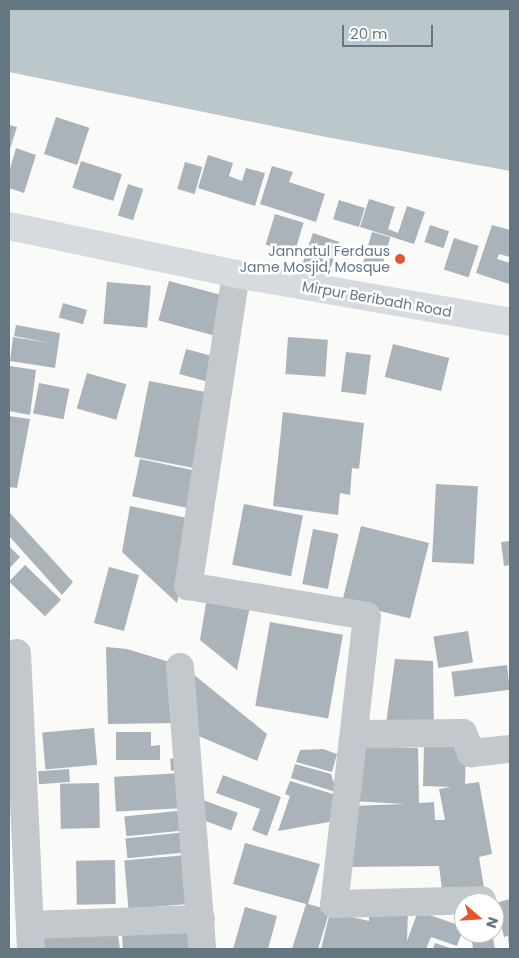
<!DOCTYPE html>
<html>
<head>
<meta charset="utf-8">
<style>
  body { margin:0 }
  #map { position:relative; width:519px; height:958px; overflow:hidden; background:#fafaf8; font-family:Poppins,sans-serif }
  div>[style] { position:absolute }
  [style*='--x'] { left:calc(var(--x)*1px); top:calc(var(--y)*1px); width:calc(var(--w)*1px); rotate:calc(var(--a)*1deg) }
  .water>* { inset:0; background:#bbc7cb }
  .building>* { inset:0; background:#aab3b9; transform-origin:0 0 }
  .minor>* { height:28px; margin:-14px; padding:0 14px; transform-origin:14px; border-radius:14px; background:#c3c8cc }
  .trunk>* { height:28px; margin:-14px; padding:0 14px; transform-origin:14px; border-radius:14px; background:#d6dbdf }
  .dots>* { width:14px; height:14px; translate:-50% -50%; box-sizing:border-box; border:2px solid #fff; border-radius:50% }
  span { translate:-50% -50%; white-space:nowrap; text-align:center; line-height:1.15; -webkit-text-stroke:5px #fff; paint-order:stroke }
  .poi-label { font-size:14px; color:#657683 }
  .right { translate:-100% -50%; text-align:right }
  .street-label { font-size:14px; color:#657683 }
  .frame { position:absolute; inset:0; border:10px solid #657683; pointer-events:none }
  .north { position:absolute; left:454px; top:893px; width:50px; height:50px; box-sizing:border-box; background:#fff; border:1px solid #c1c8cd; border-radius:50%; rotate:109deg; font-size:14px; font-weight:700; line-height:20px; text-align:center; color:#657683 }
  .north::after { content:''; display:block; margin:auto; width:18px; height:22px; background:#e4572e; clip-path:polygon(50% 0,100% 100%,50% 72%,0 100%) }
  .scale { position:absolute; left:342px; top:25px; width:91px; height:22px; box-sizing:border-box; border:2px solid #657683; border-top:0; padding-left:6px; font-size:15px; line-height:18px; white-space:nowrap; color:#657683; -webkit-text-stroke:4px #fff; paint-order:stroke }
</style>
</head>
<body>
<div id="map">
  <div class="water">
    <div style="clip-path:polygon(9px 9px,510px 9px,510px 171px,326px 137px,9px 72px)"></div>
  </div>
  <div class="building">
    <div style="left:56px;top:117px;width:35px;height:39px;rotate:18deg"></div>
    <div style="clip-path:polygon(9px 125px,17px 127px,9px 152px)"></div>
    <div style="clip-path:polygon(16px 148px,36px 155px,24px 193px,9px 188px,9px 172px)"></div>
    <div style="clip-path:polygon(208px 155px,233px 163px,229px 176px,242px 181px,246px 168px,265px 173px,255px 206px,198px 188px)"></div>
    <div style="left:81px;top:161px;width:43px;height:28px;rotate:18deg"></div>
    <div style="left:185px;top:162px;width:18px;height:28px;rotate:16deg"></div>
    <div style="clip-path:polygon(272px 166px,293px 172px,289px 182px,325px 194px,316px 222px,260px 204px)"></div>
    <div style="left:128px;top:184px;width:16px;height:33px;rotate:18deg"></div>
    <div style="clip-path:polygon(369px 199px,395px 207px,388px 229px,398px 233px,407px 206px,425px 212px,414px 244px,360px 227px)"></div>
    <div style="left:339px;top:200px;width:27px;height:20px;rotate:17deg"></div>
    <div style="left:275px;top:214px;width:30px;height:32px;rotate:17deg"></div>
    <div style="left:430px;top:225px;width:20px;height:18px;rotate:18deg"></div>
    <div style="clip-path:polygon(492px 225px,510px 230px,510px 257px,499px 254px,497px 259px,510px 263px,509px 284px,476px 273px)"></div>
    <div style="left:372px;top:232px;width:19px;height:35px;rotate:16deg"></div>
    <div style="left:313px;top:233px;width:28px;height:38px;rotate:19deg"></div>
    <div style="left:454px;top:238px;width:26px;height:33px;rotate:18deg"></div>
    <div style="left:169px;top:281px;width:64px;height:41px;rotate:15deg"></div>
    <div style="left:107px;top:282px;width:44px;height:42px;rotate:5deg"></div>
    <div style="left:63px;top:303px;width:25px;height:15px;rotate:16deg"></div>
    <div style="clip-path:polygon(16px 325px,60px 333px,55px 368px,10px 361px,13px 337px,50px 343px,14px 336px)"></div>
    <div style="left:288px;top:337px;width:40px;height:37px;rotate:4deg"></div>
    <div style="left:393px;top:344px;width:58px;height:34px;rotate:14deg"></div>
    <div style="left:186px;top:349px;width:31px;height:26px;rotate:15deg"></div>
    <div style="left:346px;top:352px;width:25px;height:40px;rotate:7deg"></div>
    <div style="clip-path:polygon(10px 366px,36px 370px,30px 415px,9px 411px)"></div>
    <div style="left:87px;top:373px;width:41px;height:37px;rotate:16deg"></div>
    <div style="left:149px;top:381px;width:63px;height:77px;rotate:11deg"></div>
    <div style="left:39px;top:383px;width:31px;height:31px;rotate:11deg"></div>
    <div style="clip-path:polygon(283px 412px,364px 423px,359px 469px,352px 468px,350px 495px,340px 493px,338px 515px,273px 506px)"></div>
    <div style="clip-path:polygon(9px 416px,30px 419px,17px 488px,9px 487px)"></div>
    <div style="left:140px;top:459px;width:63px;height:38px;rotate:12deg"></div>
    <div style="left:436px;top:484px;width:42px;height:78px;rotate:3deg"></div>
    <div style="left:244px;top:504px;width:60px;height:62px;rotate:11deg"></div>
    <div style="clip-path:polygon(130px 506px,192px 519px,177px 603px,122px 552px)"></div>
    <div style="clip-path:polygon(9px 512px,73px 582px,62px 595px,9px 536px)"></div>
    <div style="left:361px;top:526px;width:70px;height:78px;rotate:14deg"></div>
    <div style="left:313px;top:529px;width:26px;height:56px;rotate:11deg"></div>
    <div style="clip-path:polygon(510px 541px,510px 565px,504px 566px,501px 542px)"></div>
    <div style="clip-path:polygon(9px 546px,20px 557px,9px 569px)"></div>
    <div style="left:25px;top:565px;width:50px;height:23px;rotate:44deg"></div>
    <div style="left:109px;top:567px;width:31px;height:58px;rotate:15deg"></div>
    <div style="clip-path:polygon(207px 597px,250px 606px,237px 670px,200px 640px)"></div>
    <div style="left:270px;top:622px;width:74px;height:85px;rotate:10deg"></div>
    <div style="left:468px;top:631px;width:32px;height:35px;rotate:81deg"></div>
    <div style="clip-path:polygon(106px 647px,127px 649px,176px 664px,179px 723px,108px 724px)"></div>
    <div style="clip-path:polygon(395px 659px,433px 661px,434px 733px,385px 731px)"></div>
    <div style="left:507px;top:665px;width:25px;height:56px;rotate:83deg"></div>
    <div style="clip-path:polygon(183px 666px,267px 734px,257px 761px,187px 731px)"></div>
    <div style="left:94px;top:728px;width:37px;height:52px;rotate:85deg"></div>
    <div style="clip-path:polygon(116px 732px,151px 732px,151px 746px,160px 745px,160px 760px,116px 760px)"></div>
    <div style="clip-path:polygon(359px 746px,418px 748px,419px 803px,434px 802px,435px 820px,445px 820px,439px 789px,451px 787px,423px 786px,424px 746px,466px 747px,465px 784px,479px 782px,492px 854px,479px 857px,484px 888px,442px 890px,439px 866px,343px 867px,352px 806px,405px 804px,352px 801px)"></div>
    <div style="clip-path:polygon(323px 749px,337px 754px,332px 772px,296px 762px,300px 750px)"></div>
    <div style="left:179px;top:758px;width:12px;height:9px;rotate:85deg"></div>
    <div style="clip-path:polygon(295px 764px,331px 774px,333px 781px,342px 784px,339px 793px,291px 778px)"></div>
    <div style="left:69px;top:769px;width:13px;height:31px;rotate:86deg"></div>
    <div style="left:184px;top:773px;width:35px;height:70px;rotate:87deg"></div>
    <div style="clip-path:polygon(223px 775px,281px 797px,267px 836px,252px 830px,260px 809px,216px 793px)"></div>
    <div style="clip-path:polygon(290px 781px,343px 797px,340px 820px,278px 831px,290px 796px,285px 794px)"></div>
    <div style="left:99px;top:783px;width:45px;height:39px;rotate:89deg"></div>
    <div style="left:203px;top:800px;width:37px;height:19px;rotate:20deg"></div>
    <div style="left:186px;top:810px;width:20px;height:62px;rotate:84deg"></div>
    <div style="left:187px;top:832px;width:20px;height:62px;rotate:84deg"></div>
    <div style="clip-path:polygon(245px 843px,320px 864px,308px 904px,330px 910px,318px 949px,292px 949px,306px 904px,233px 884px)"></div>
    <div style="left:186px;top:855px;width:49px;height:62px;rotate:85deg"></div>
    <div style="left:115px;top:860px;width:44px;height:39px;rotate:89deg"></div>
    <div style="clip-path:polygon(510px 899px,510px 946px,509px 946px,508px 936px,504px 937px,496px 903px)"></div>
    <div style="clip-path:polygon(245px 907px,277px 916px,268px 949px,233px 949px)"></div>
    <div style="clip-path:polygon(369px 908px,408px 910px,407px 941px,418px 911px,464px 927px,457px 946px,431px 937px,426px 949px,321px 949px,330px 912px,369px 921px)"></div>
    <div style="left:190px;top:932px;width:17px;height:68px;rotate:87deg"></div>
    <div style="clip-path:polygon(471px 933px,492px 933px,495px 949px,473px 949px)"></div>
    <div style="clip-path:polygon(118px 935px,120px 949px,44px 949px,43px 937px)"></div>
    <div style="clip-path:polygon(435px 943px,453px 949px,433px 949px)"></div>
  </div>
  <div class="minor">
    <div style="--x:236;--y:274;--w:316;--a:98.7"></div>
    <div style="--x:188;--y:586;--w:181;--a:9.5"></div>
    <div style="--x:367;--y:616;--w:290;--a:96.5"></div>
    <div style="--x:334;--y:904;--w:148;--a:-1.5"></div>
    <div style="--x:17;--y:653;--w:296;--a:87.3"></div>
    <div style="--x:180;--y:667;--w:283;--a:85.5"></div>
    <div style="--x:356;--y:734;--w:107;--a:-0.5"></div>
    <div style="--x:463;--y:733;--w:22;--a:68"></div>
    <div style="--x:471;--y:753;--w:39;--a:-6"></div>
    <div style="--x:30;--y:925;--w:171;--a:-2"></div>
  </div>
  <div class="trunk">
    <div style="--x:9;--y:226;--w:232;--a:11.9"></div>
    <div style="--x:236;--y:274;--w:278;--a:9.9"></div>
  </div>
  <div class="dots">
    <div style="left:400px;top:259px;background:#e4572e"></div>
  </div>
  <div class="poi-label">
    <span class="right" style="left:390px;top:259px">Jannatul Ferdaus<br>Jame Mosjid, Mosque</span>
  </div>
  <div class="street-label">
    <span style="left:377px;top:299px;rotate:10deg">Mirpur Beribadh Road</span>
  </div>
  <div class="frame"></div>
  <div class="north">N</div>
  <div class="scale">20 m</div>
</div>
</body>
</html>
